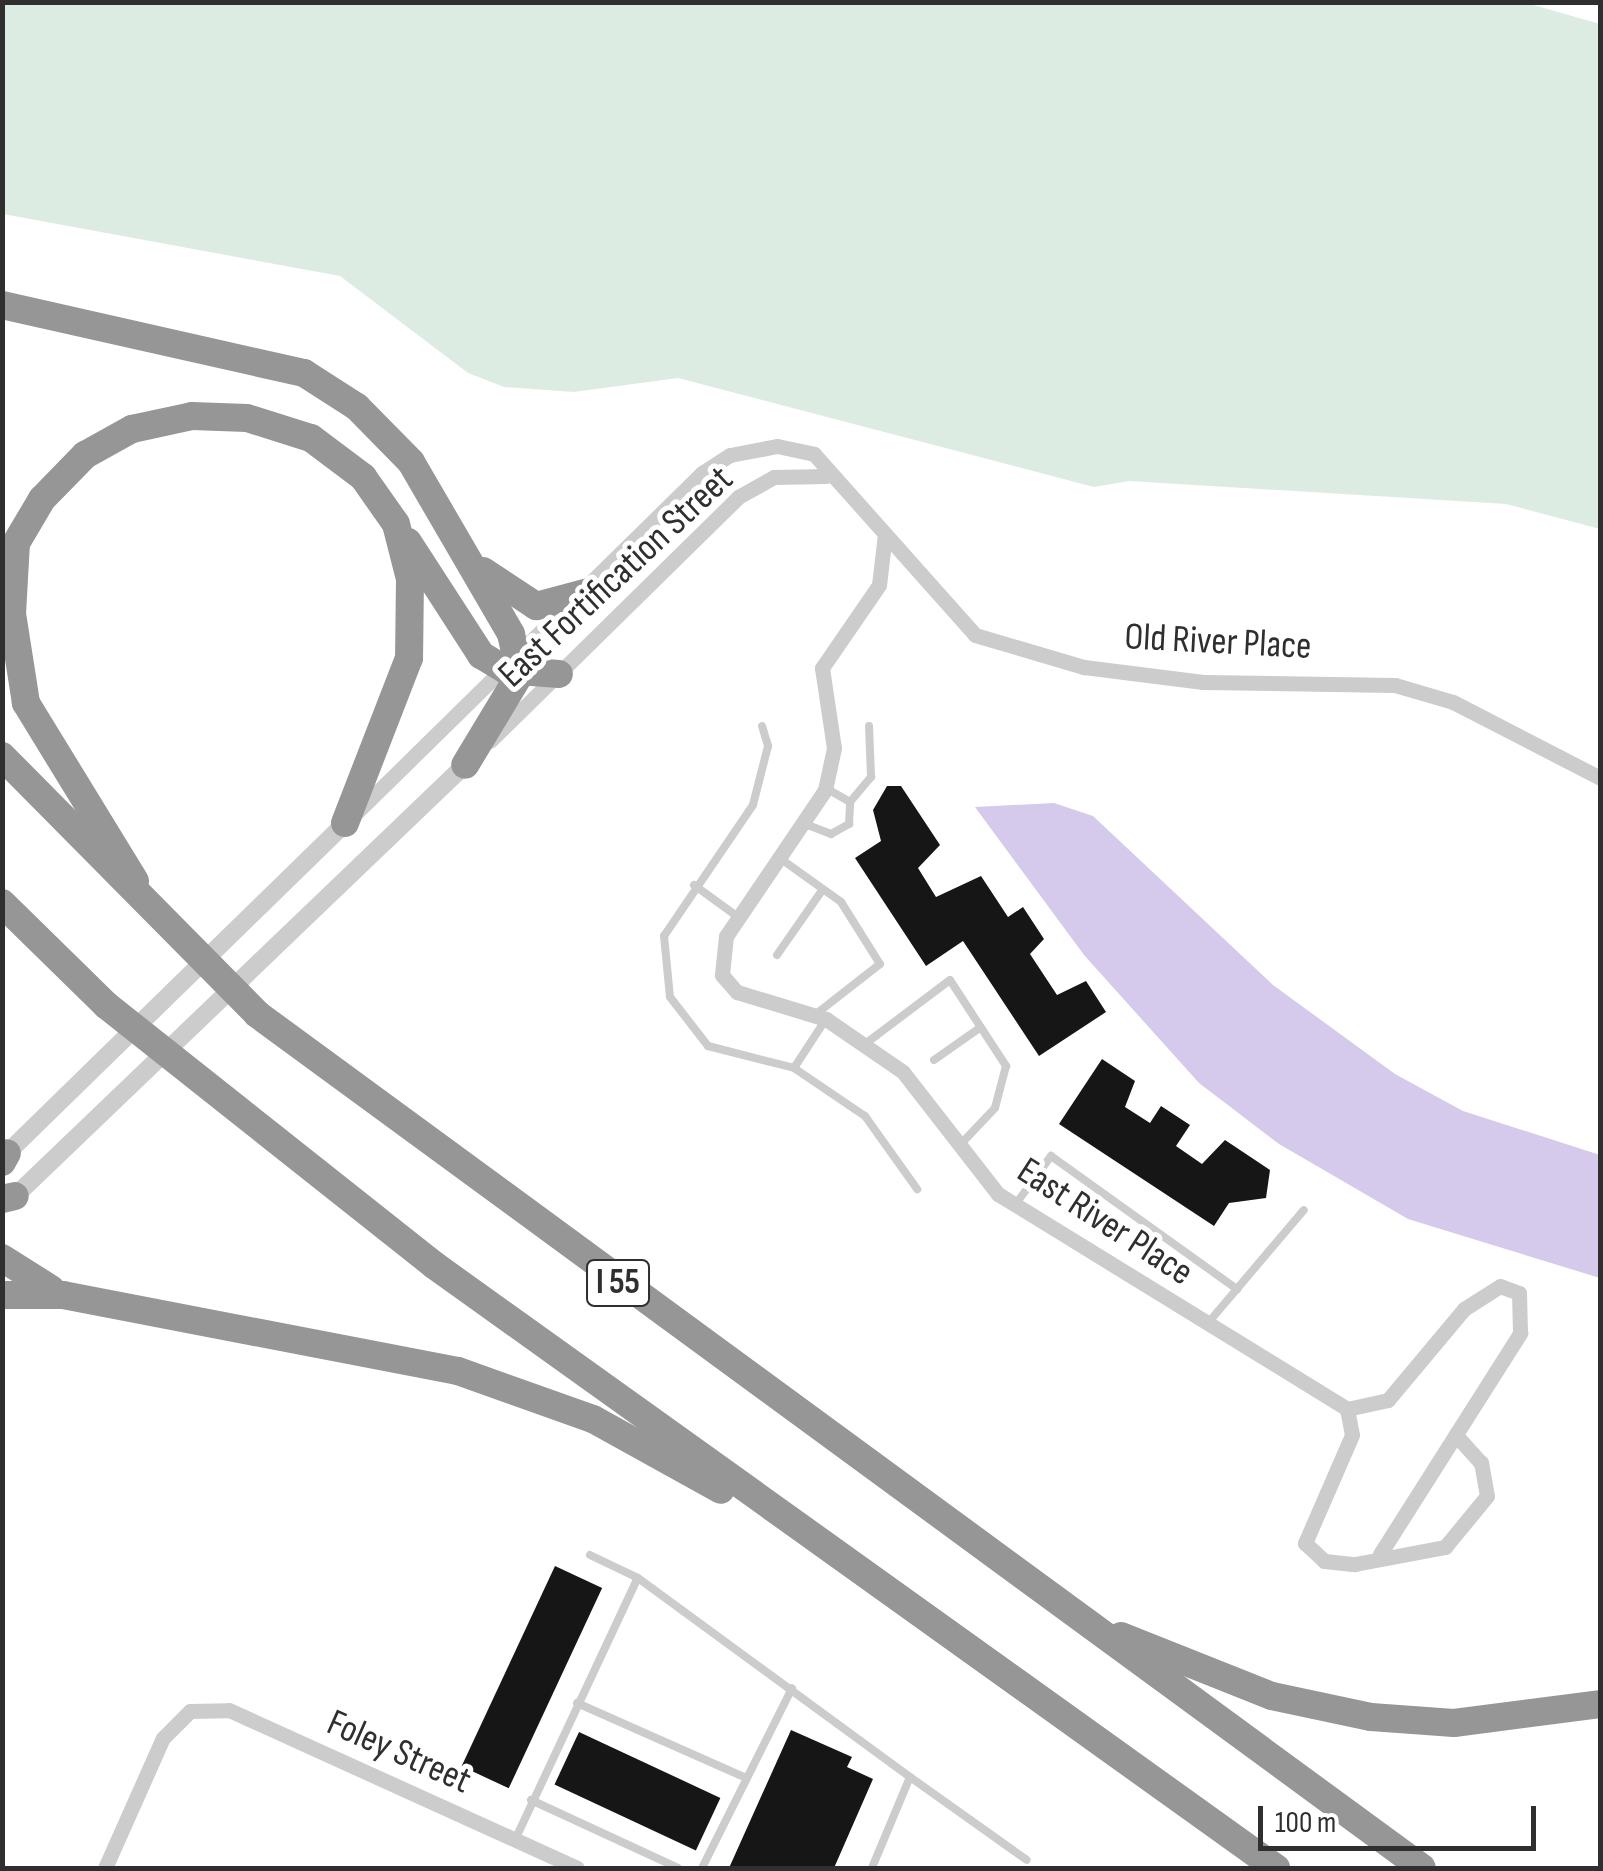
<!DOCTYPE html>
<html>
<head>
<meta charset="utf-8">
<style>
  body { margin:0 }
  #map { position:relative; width:1603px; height:1871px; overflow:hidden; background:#fff; font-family:"Sofia Sans Condensed",sans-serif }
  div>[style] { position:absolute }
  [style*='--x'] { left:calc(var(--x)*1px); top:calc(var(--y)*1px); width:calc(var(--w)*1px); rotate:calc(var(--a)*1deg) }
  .green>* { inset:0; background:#ddece3 }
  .water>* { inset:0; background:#d5caeb }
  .building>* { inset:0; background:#161616; transform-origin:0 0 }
  .service>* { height:8px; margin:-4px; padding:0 4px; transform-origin:4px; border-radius:4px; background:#ccc }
  .minor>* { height:15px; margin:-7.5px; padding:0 7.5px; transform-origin:7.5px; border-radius:7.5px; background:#ccc }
  .tertiary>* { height:18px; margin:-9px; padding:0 9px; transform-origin:9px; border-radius:9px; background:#ccc }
  .motorway>* { height:28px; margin:-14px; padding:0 14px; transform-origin:14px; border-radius:14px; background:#969696 }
  span { translate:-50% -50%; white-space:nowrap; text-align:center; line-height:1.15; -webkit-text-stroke:10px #fff; paint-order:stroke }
  .shield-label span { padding:2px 8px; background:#fff; border:2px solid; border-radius:8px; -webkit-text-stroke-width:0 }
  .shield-label { font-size:35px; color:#2f2f2f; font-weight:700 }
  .street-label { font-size:38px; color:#2f2f2f }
  .frame { position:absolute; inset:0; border:5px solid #2f2f2f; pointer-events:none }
  .scale { position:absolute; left:1258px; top:1806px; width:278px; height:45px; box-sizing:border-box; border:5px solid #2f2f2f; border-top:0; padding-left:12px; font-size:30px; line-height:35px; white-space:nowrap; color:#2f2f2f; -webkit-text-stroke:8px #fff; paint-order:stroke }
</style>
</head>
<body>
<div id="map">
  <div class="green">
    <div style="clip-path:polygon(1523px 2px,1600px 24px,1600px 529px,1506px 504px,1129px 481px,1094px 487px,678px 378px,574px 392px,504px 387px,468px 373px,340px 276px,3px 214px,3px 3px)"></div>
  </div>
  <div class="water">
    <div style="clip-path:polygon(1054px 803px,1093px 816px,1273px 985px,1395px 1074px,1463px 1111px,1600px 1155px,1600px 1278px,1408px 1219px,1279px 1144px,1199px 1083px,1084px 955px,975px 807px)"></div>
  </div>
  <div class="building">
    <div style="clip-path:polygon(887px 786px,901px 786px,940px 845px,918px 868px,936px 897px,981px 876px,1008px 917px,1023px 907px,1044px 939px,1030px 954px,1057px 995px,1086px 981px,1106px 1012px,1039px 1056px,963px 941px,926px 966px,855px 858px,881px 841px,873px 810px)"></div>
    <div style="clip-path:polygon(1102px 1059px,1135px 1081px,1125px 1107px,1150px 1123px,1161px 1106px,1190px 1125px,1176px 1146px,1202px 1164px,1225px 1140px,1270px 1170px,1266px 1198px,1229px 1203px,1214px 1226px,1059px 1124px)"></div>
    <div style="left:555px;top:1566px;width:52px;height:221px;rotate:25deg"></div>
    <div style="clip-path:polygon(791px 1730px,852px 1757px,847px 1767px,873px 1779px,834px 1868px,729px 1868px)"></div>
    <div style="left:579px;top:1732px;width:156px;height:58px;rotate:25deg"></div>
  </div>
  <div class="service">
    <div style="--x:762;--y:726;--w:21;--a:73"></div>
    <div style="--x:768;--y:746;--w:61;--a:104.3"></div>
    <div style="--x:753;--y:805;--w:158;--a:124.2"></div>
    <div style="--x:664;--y:936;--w:61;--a:84.4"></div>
    <div style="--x:670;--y:997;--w:62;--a:52.2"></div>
    <div style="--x:708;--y:1046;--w:89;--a:14.3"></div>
    <div style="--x:794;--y:1068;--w:86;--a:34.1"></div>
    <div style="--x:865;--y:1116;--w:90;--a:54.5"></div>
    <div style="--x:850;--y:802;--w:33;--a:-50"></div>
    <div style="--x:871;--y:777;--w:51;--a:-92.2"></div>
    <div style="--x:805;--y:824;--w:28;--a:21"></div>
    <div style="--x:831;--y:834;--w:21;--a:-29"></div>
    <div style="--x:849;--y:824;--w:22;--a:-87"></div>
    <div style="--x:850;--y:802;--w:28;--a:-150"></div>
    <div style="--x:781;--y:859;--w:74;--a:35.6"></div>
    <div style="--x:841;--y:902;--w:73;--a:57.8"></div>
    <div style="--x:880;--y:964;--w:81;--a:142"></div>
    <div style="--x:694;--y:885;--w:54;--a:36"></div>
    <div style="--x:777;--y:955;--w:80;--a:-55.1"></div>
    <div style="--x:865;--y:1044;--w:106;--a:-37"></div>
    <div style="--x:950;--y:980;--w:103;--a:56.9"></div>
    <div style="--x:1006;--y:1066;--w:43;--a:104.7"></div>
    <div style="--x:995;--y:1108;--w:51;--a:133.4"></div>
    <div style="--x:934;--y:1060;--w:57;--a:-35.1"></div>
    <div style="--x:794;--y:1068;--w:59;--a:-56.9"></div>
    <div style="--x:1015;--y:1205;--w:61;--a:-53.7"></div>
    <div style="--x:1051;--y:1156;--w:229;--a:35.6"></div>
    <div style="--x:1208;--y:1323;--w:148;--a:-49.7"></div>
    <div style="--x:590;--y:1555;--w:53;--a:25.6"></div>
    <div style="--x:577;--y:1703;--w:185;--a:23.9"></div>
    <div style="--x:910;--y:1777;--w:143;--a:35.4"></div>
    <div style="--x:531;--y:1800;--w:162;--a:24.8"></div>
    <div style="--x:515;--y:1840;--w:289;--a:-64.9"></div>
    <div style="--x:638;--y:1578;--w:337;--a:36.2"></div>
    <div style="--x:910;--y:1777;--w:99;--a:112.7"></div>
    <div style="--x:702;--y:1868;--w:201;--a:-63.4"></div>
  </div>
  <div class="minor">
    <div style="--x:885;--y:534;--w:51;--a:96.7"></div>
    <div style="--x:879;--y:585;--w:101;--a:124.5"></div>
    <div style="--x:822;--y:668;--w:81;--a:81.5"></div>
    <div style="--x:834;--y:748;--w:43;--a:102.1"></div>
    <div style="--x:825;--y:790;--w:176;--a:124.1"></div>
    <div style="--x:726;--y:936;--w:39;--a:96"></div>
    <div style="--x:722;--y:975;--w:23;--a:49"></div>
    <div style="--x:737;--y:992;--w:93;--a:16.9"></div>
    <div style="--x:826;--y:1019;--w:93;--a:34.5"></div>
    <div style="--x:903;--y:1072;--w:155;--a:52.1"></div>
    <div style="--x:998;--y:1194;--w:410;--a:31.6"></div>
    <div style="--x:490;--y:741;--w:348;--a:-44.5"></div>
    <div style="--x:738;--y:497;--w:41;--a:-29.1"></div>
    <div style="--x:774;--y:477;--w:52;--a:-1.1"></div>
    <div style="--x:355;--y:814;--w:487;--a:-44.5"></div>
    <div style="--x:702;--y:473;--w:33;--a:-33"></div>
    <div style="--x:730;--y:455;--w:48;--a:-10.8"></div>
    <div style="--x:777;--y:446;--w:38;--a:12"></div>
    <div style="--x:814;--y:454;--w:242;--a:48.3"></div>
    <div style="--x:975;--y:635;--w:114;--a:16.4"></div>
    <div style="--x:1084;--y:667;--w:120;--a:7.2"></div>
    <div style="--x:1203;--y:682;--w:192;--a:0.9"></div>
    <div style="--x:1395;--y:685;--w:60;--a:16.3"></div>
    <div style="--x:1453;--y:702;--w:165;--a:27.3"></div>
    <div style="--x:1380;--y:1554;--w:262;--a:-57.6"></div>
    <div style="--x:1520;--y:1333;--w:40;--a:-91.4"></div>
    <div style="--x:1519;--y:1293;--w:20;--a:-160"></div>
    <div style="--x:1500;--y:1286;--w:43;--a:147.4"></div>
    <div style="--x:1464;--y:1309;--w:119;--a:129.9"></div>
    <div style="--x:1388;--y:1400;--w:42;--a:167.6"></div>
    <div style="--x:1347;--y:1409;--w:26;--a:79"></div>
    <div style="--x:1352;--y:1435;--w:118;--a:113.5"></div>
    <div style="--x:1305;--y:1543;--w:26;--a:43"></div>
    <div style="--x:1324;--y:1561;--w:31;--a:6"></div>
    <div style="--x:1355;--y:1564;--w:92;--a:-10.7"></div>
    <div style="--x:1445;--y:1547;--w:66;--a:-50.5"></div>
    <div style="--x:1487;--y:1496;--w:34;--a:-100"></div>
    <div style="--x:1481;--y:1463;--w:38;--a:-132"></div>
    <div style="--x:105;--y:1868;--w:142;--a:-66"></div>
    <div style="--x:163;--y:1738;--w:38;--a:-45"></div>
    <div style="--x:190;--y:1711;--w:39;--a:-1"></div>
    <div style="--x:229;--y:1710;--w:382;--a:24.4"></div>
  </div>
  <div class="tertiary">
    <div style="--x:2;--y:1158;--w:479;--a:-44.3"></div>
    <div style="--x:11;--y:1200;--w:629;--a:-43.78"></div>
  </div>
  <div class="motorway">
    <div style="--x:2;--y:305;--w:310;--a:12.7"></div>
    <div style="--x:304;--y:373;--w:63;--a:32.7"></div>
    <div style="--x:357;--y:407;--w:77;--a:45.5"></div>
    <div style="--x:411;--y:462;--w:199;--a:59.8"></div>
    <div style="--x:511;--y:634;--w:41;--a:77.3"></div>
    <div style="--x:520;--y:674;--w:106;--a:121.1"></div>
    <div style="--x:408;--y:542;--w:135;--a:57.1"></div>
    <div style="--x:481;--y:655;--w:29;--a:31"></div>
    <div style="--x:506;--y:670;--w:53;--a:4.3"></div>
    <div style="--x:483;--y:571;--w:64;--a:33.4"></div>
    <div style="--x:536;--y:606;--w:58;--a:-15"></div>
    <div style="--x:2;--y:756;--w:363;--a:45.3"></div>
    <div style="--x:257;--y:1014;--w:1444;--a:36.24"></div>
    <div style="--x:135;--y:881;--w:209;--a:-121.5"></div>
    <div style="--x:26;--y:703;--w:90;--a:-98.9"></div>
    <div style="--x:12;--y:614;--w:71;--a:-86.8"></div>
    <div style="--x:16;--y:543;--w:51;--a:-59.4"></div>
    <div style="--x:42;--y:499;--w:62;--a:-45.7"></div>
    <div style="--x:85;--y:455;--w:54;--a:-29"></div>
    <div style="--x:132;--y:429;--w:61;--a:-12.2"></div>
    <div style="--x:192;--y:416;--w:55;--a:2.1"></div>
    <div style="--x:247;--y:418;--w:67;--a:17.4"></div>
    <div style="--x:311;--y:438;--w:65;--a:36.9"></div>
    <div style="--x:363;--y:477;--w:57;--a:54.9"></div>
    <div style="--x:396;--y:524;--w:57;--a:75.7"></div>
    <div style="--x:410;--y:579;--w:79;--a:90.7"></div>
    <div style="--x:409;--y:658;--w:177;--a:111.2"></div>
    <div style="--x:2;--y:903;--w:146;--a:44.4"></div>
    <div style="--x:106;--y:1005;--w:419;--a:38.4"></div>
    <div style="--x:434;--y:1265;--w:1036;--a:35.61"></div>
    <div style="--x:2;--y:1162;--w:10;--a:-61"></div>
    <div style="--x:2;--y:1199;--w:13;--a:-13"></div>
    <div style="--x:2;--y:1258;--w:58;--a:32.3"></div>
    <div style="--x:2;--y:1295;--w:61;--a:0"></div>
    <div style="--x:63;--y:1295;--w:402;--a:10.9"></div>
    <div style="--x:458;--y:1371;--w:143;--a:19.6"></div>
    <div style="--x:593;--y:1419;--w:146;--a:29"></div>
    <div style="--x:1121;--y:1636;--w:162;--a:21.7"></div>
    <div style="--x:1272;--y:1696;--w:101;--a:12"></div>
    <div style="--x:1371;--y:1717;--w:83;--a:4.1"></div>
    <div style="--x:1454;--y:1723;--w:147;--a:-7.4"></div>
  </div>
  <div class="shield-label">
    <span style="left:618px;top:1283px">I 55</span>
  </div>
  <div class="street-label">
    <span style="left:616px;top:577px;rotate:-43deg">East Fortification Street</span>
    <span style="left:1218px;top:642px;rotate:3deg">Old River Place</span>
    <span style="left:1105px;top:1222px;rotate:33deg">East River Place</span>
    <span style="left:399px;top:1752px;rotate:24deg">Foley Street</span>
  </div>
  <div class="frame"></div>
  <div class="scale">100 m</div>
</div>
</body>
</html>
